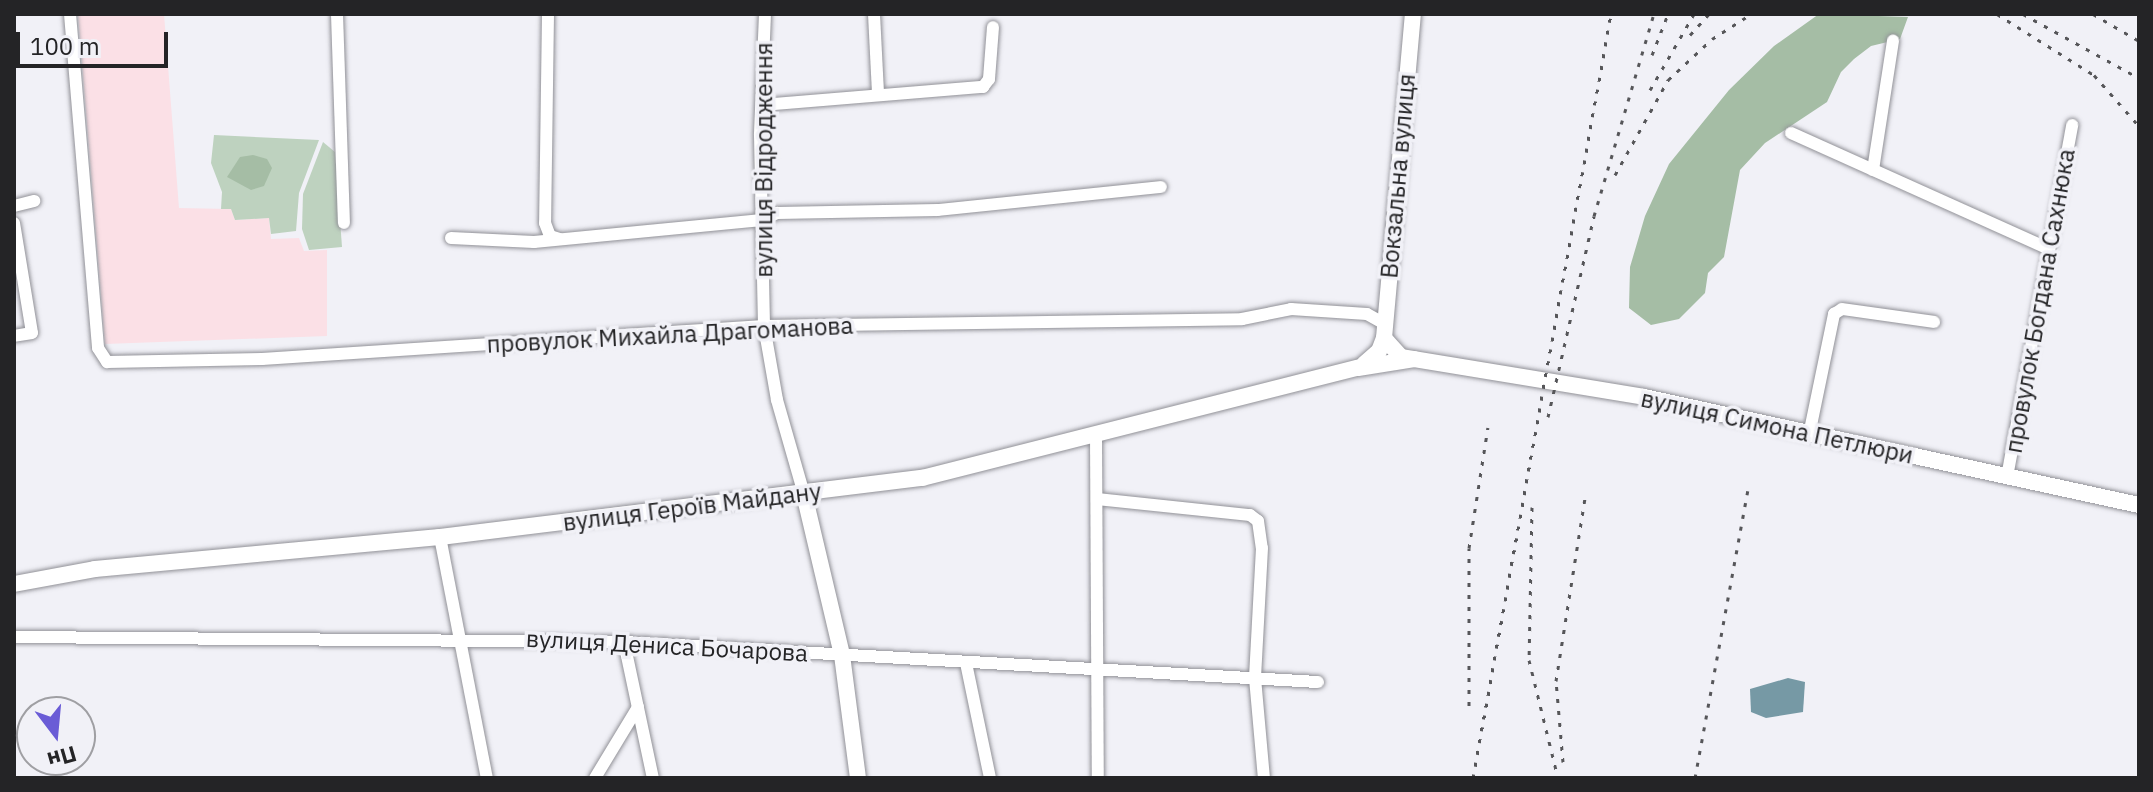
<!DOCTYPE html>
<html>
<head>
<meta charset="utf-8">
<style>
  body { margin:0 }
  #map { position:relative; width:2153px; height:792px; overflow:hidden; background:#f1f1f7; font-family:"IBM Plex Sans",sans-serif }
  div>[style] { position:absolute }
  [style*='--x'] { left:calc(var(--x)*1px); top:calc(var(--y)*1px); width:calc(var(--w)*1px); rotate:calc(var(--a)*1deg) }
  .industrial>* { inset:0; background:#fbe0e6 }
  .green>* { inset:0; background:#bed2bf }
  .forest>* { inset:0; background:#a5bda5 }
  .water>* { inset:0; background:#7699a5 }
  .roads { filter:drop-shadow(0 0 2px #919197) drop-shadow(0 0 2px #919197) }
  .street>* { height:12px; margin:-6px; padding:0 6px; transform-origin:6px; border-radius:6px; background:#fff }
  .secondary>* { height:16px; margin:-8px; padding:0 8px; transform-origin:8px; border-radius:8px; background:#fff }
  .rail>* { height:3px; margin-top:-1.5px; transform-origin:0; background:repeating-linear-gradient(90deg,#565659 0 4px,transparent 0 12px) }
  span { translate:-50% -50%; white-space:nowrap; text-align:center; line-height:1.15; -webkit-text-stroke:7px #f1f1f7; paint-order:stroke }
  .street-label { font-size:24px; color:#242426 }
  .frame { position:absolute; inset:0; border:16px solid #242426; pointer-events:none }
  .north { position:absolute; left:16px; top:696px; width:80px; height:80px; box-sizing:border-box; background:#f1f1f7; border:2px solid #9f9fa3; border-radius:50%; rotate:164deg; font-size:22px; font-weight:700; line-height:32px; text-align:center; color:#242426 }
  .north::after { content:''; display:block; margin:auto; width:28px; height:36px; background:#6a5cd6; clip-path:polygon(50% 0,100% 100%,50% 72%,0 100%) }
  .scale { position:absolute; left:16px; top:32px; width:152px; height:36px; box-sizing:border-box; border:4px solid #242426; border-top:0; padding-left:10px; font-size:24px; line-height:28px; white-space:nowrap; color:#242426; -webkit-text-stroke:6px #f1f1f7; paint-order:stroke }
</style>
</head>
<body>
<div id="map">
  <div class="industrial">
    <div style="clip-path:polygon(78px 14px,164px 14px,179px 208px,231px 209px,235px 220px,269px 218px,271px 239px,299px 238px,304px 251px,327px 250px,327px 336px,105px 344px)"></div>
  </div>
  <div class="green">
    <div style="clip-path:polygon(214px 135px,319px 140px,299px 193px,296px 231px,271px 234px,269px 218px,235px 220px,231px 209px,221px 209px,222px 192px,211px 163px)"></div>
    <div style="clip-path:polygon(323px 142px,335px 152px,342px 247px,309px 250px,302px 229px,303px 194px)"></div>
  </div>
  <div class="forest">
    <div style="clip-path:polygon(1819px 14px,1908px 17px,1900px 39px,1871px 46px,1854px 59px,1841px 72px,1827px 102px,1765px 143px,1740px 170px,1724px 257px,1708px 273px,1705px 293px,1679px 319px,1651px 325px,1629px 308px,1630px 267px,1645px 216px,1669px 164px,1729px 90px,1774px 46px)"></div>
    <div style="clip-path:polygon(253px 155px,267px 159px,272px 168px,264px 186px,251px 190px,227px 177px,240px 157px)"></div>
  </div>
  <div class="water">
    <div style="clip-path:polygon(1788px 678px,1805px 682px,1803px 712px,1766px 718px,1751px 712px,1750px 689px)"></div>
  </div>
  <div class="roads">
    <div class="street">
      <div style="--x:70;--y:14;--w:335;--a:85.2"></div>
      <div style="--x:98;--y:348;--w:17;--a:57"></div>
      <div style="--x:107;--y:362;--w:155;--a:-1.1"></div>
      <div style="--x:262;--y:359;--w:503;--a:-3.76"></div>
      <div style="--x:764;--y:326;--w:478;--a:-0.8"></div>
      <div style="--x:1242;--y:319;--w:50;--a:-11.5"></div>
      <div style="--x:1291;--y:309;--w:76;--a:3.8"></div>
      <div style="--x:1367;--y:314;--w:21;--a:29"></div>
      <div style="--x:337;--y:14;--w:209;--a:88.1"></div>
      <div style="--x:548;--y:14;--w:209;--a:90.8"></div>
      <div style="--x:545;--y:223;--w:14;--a:69"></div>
      <div style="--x:550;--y:236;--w:10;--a:17"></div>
      <div style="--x:765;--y:14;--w:121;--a:92.4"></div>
      <div style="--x:760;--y:135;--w:191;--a:88.8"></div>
      <div style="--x:764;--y:326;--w:75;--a:80"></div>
      <div style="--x:777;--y:400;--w:98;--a:74"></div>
      <div style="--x:874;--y:14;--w:80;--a:87.1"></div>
      <div style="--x:762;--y:105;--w:222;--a:-4.7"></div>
      <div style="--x:983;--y:87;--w:10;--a:-53"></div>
      <div style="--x:989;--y:79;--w:52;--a:-85.6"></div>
      <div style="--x:1791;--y:133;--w:283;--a:24.2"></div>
      <div style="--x:1873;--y:170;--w:131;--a:-81.2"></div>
      <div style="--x:14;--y:206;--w:21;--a:-14"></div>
      <div style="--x:14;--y:223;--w:111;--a:80.7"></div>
      <div style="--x:32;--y:333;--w:18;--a:171"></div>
      <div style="--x:451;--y:238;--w:83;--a:2.8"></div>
      <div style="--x:534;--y:242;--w:229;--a:-5.5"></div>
      <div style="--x:762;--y:220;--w:17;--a:-25"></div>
      <div style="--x:777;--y:213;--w:161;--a:-1.1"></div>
      <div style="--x:938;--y:210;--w:224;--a:-5.9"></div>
      <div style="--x:1809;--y:435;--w:124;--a:-78.3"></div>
      <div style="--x:1834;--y:314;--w:9;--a:-32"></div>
      <div style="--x:1842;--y:309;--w:93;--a:8"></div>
      <div style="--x:1096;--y:436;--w:342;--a:89.7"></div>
      <div style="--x:2007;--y:477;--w:358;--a:-79.5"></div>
      <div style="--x:1097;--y:499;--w:154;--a:6"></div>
      <div style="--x:1250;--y:515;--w:10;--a:37"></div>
      <div style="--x:1258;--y:521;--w:27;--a:82"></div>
      <div style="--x:1262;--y:548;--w:130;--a:93.1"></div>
      <div style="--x:1255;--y:678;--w:100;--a:84.9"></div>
      <div style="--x:440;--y:537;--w:246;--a:79"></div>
      <div style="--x:14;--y:637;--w:610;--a:0.47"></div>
      <div style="--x:624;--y:642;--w:695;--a:3.3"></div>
      <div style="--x:624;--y:642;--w:139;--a:78"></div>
      <div style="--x:966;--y:663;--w:117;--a:78.2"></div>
      <div style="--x:595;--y:778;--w:83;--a:-58.8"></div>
    </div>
    <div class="secondary">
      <div style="--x:1384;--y:338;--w:325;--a:-84.9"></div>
      <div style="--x:1364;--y:364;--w:20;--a:-41"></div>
      <div style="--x:1379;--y:351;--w:14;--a:-69"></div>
      <div style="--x:1384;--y:338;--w:25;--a:48"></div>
      <div style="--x:1401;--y:357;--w:246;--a:9.3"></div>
      <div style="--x:1644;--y:397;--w:507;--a:12.31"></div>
      <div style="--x:804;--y:494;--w:165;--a:76.7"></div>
      <div style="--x:842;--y:655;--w:124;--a:82.6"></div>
      <div style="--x:14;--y:584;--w:82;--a:-10.5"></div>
      <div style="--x:95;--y:569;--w:346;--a:-5.3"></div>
      <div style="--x:440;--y:537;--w:486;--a:-7"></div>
      <div style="--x:922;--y:478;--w:450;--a:-14.2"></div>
      <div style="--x:1358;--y:368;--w:57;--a:-9.1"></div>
    </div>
  </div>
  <div class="rail">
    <div style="--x:1997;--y:14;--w:115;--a:32.2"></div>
    <div style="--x:2094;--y:75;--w:68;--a:48.6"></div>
    <div style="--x:2023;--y:14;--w:132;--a:28.9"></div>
    <div style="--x:2093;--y:14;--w:53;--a:30.4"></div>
    <div style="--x:1690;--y:35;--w:28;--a:-48"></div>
    <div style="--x:1652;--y:55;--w:44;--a:-68.7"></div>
    <div style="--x:1650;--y:90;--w:88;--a:-59.9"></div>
    <div style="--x:1615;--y:175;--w:109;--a:-60.8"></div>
    <div style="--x:1668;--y:80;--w:60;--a:-43"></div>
    <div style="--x:1712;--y:39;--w:46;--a:-32.7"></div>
    <div style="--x:1548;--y:417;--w:206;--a:-77.1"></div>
    <div style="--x:1594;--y:216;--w:211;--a:-73.5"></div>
    <div style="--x:1532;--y:507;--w:153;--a:91.1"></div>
    <div style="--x:1529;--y:660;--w:122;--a:76.2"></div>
    <div style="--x:1469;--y:706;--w:158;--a:-90"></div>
    <div style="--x:1469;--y:548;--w:122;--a:-81.1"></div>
    <div style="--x:1563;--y:762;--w:81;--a:-94.9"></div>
    <div style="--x:1556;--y:681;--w:186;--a:-81"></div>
    <div style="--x:1473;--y:778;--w:776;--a:-79.76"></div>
    <div style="--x:1695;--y:778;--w:298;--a:-79.6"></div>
  </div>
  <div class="street-label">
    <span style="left:764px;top:160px;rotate:-90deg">вулиця Відродження</span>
    <span style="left:1398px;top:176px;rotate:-85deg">Вокзальна вулиця</span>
    <span style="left:2040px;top:301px;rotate:-80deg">провулок Богдана Сахнюка</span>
    <span style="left:670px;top:335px;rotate:-3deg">провулок Михайла Драгоманова</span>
    <span style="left:1777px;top:427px;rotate:12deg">вулиця Симона Петлюри</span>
    <span style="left:692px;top:507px;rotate:-7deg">вулиця Героїв Майдану</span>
    <span style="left:667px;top:646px;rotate:3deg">вулиця Дениса Бочарова</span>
  </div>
  <div class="frame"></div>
  <div class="north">Пн</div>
  <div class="scale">100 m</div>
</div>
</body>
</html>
